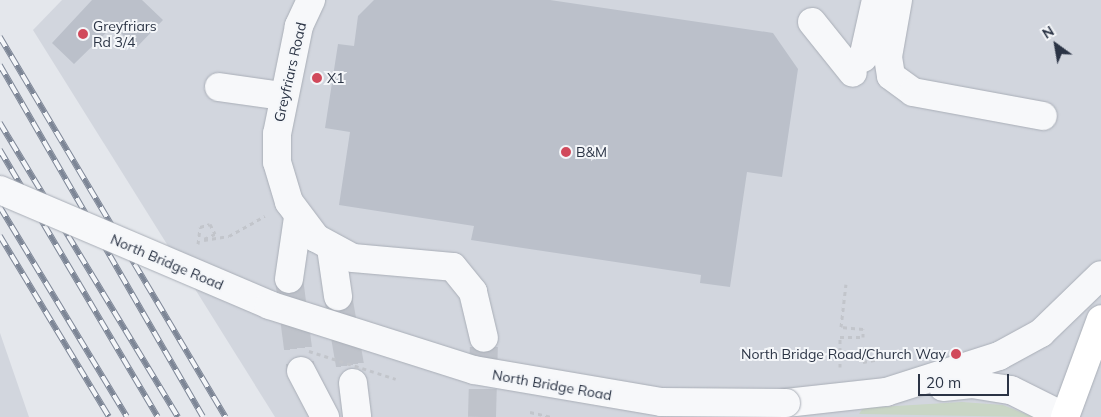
<!DOCTYPE html>
<html>
<head>
<meta charset="utf-8">
<style>
  body { margin:0 }
  #map { position:relative; width:1101px; height:417px; overflow:hidden; background:#e4e7ec; font-family:Mulish,sans-serif }
  div>[style] { position:absolute }
  [style*='--x'] { left:calc(var(--x)*1px); top:calc(var(--y)*1px); width:calc(var(--w)*1px); rotate:calc(var(--a)*1deg) }
  .built>* { inset:0; background:#d2d6de }
  .green>* { inset:0; background:#c9d6c5 }
  .building>* { inset:0; background:#bbc0ca }
  .minor-tunnel>* { height:28px; margin-top:-14px; transform-origin:0; background:repeating-linear-gradient(90deg,#bfc3cb 0 28px,transparent 0 42px) }
  .path>* { height:3px; margin-top:-1.5px; transform-origin:0; background:repeating-linear-gradient(90deg,#c2c5cb 0 4px,transparent 0 8px) }
  .roads { filter:drop-shadow(0 0 1px #a9aeb7) drop-shadow(0 0 1px #a9aeb7) }
  .minor>* { height:28px; margin:-14px; padding:0 14px; transform-origin:14px; border-radius:14px; background:#f7f8fa }
  .highway>* { height:28px; margin:-14px; padding:0 14px; transform-origin:14px; border-radius:14px; background:#fff }
  .rail>* { height:5.5px; margin-top:-2.75px; transform-origin:0; background:repeating-linear-gradient(90deg,#f4f6f9 0 11px,#7d8696 0 22px); box-sizing:border-box; border-block:1px solid #7d8696 }
  .path-bridge>* { height:3px; margin-top:-1.5px; transform-origin:0; background:repeating-linear-gradient(90deg,#c2c5cb 0 4px,transparent 0 8px) }
  .bridges { filter:drop-shadow(0 0 1px #a9aeb7) drop-shadow(0 0 1px #a9aeb7) }
  .minor-bridge>* { height:28px; margin:-14px; padding:0 14px; transform-origin:14px; border-radius:14px; background:#f7f8fa }
  .dots>* { width:14px; height:14px; translate:-50% -50%; box-sizing:border-box; border:2px solid #f4f6f9; border-radius:50% }
  span { translate:-50% -50%; white-space:nowrap; text-align:center; line-height:1.15; -webkit-text-stroke:4px #f4f6f9; paint-order:stroke }
  .poi-label { font-size:14px; color:#2b3445 }
  .left { translate:0 -50%; text-align:left }
  .right { translate:-100% -50%; text-align:right }
  .street-label { font-size:14px; color:#2b3445 }
  .north { position:absolute; left:1031px; top:20px; width:50px; height:50px; -webkit-text-stroke:4px #f4f6f9; paint-order:stroke; rotate:328deg; font-size:14px; font-weight:700; line-height:20px; text-align:center; color:#2b3445 }
  .north::after { content:''; display:block; margin:auto; width:18px; height:22px; background:#2b3445; clip-path:polygon(50% 0,100% 100%,50% 72%,0 100%) }
  .scale { position:absolute; left:918px; top:374px; width:91px; height:22px; box-sizing:border-box; border:2px solid #2b3445; border-top:0; padding-left:6px; font-size:15px; line-height:18px; white-space:nowrap; color:#2b3445; -webkit-text-stroke:4px #f4f6f9; paint-order:stroke }
</style>
</head>
<body>
<div id="map">
  <div class="built">
    <div style="clip-path:polygon(62px 0,1101px 0,1101px 417px,275px 417px,33px 30px)"></div>
    <div style="clip-path:polygon(0 333px,29px 417px,0 417px)"></div>
  </div>
  <div class="green">
    <div style="clip-path:polygon(962px 402px,1003px 405px,1033px 417px,859px 414px,863px 408px)"></div>
  </div>
  <div class="building">
    <div style="clip-path:polygon(92px 0,142px 0,163px 20px,135px 49px,114px 25px,74px 64px,52px 43px)"></div>
    <div style="clip-path:polygon(374px 0,550px 0,773px 33px,798px 69px,782px 177px,747px 172px,730px 287px,700px 283px,701px 275px,471px 240px,474px 226px,339px 205px,350px 132px,325px 128px,338px 44px,354px 46px,358px 16px)"></div>
  </div>
  <div class="minor-tunnel">
    <div style="--x:289;--y:279;--w:93;--a:82.6"></div>
    <div style="--x:338;--y:296;--w:88;--a:80.2"></div>
    <div style="--x:482;--y:417;--w:79;--a:-88.5"></div>
  </div>
  <div class="path">
    <div style="--x:204;--y:240;--w:25;--a:-9"></div>
    <div style="--x:229;--y:236;--w:41;--a:-29.1"></div>
    <div style="--x:198;--y:244;--w:17;--a:-83"></div>
    <div style="--x:200;--y:227;--w:10;--a:-17"></div>
    <div style="--x:210;--y:224;--w:11;--a:63"></div>
    <div style="--x:215;--y:234;--w:12;--a:156"></div>
    <div style="--x:863;--y:362;--w:29;--a:-10"></div>
    <div style="--x:840;--y:367;--w:30;--a:-90"></div>
    <div style="--x:840;--y:337;--w:23;--a:0"></div>
    <div style="--x:863;--y:337;--w:8;--a:-90"></div>
    <div style="--x:863;--y:329;--w:22;--a:-175"></div>
    <div style="--x:841;--y:327;--w:43;--a:-83.4"></div>
  </div>
  <div class="roads">
    <div class="minor">
      <div style="--x:311;--y:0;--w:29;--a:115"></div>
      <div style="--x:299;--y:26;--w:110;--a:101.5"></div>
      <div style="--x:277;--y:134;--w:28;--a:90"></div>
      <div style="--x:277;--y:162;--w:42;--a:73.3"></div>
      <div style="--x:289;--y:202;--w:45;--a:53.1"></div>
      <div style="--x:316;--y:238;--w:42;--a:28.4"></div>
      <div style="--x:353;--y:258;--w:100;--a:5.1"></div>
      <div style="--x:453;--y:267;--w:32;--a:51"></div>
      <div style="--x:473;--y:292;--w:47;--a:76.6"></div>
      <div style="--x:898;--y:0;--w:58;--a:100"></div>
      <div style="--x:888;--y:57;--w:19;--a:81"></div>
      <div style="--x:891;--y:76;--w:27;--a:36"></div>
      <div style="--x:913;--y:92;--w:132;--a:10.5"></div>
      <div style="--x:812;--y:22;--w:65;--a:51.2"></div>
      <div style="--x:863;--y:58;--w:59;--a:-77.4"></div>
      <div style="--x:219;--y:87;--w:64;--a:8.1"></div>
      <div style="--x:331;--y:248;--w:49;--a:81.7"></div>
      <div style="--x:289;--y:279;--w:63;--a:-81.7"></div>
      <div style="--x:301;--y:371;--w:52;--a:62.4"></div>
      <div style="--x:353;--y:383;--w:34;--a:83"></div>
      <div style="--x:943;--y:387;--w:29;--a:-6"></div>
      <div style="--x:972;--y:384;--w:39;--a:9"></div>
      <div style="--x:1011;--y:390;--w:60;--a:26.6"></div>
      <div style="--x:786;--y:403;--w:101;--a:-6.3"></div>
      <div style="--x:886;--y:392;--w:119;--a:-17.7"></div>
      <div style="--x:999;--y:356;--w:48;--a:-28.7"></div>
      <div style="--x:1041;--y:333;--w:83;--a:-44"></div>
    </div>
    <div class="highway">
      <div style="--x:1065;--y:417;--w:104;--a:-69.8"></div>
    </div>
  </div>
  <div class="rail">
    <div style="--x:0;--y:37;--w:442;--a:59.3"></div>
    <div style="--x:0;--y:65;--w:406;--a:60"></div>
    <div style="--x:0;--y:123;--w:344;--a:58.8"></div>
    <div style="--x:0;--y:150;--w:310;--a:59.4"></div>
    <div style="--x:0;--y:207;--w:245;--a:58.8"></div>
    <div style="--x:0;--y:236;--w:211;--a:58.9"></div>
  </div>
  <div class="path-bridge">
    <div style="--x:309;--y:351;--w:91;--a:17.8"></div>
    <div style="--x:530;--y:412;--w:23;--a:13"></div>
  </div>
  <div class="bridges">
    <div class="minor-bridge">
      <div style="--x:0;--y:190;--w:293;--a:23.1"></div>
      <div style="--x:269;--y:305;--w:215;--a:17.6"></div>
      <div style="--x:474;--y:370;--w:190;--a:9.7"></div>
      <div style="--x:661;--y:402;--w:125;--a:0.5"></div>
    </div>
  </div>
  <div class="dots">
    <div style="left:83px;top:34px;background:#d1495b"></div>
    <div style="left:317px;top:78px;background:#d1495b"></div>
    <div style="left:566px;top:152px;background:#d1495b"></div>
    <div style="left:956px;top:354px;background:#d1495b"></div>
  </div>
  <div class="poi-label">
    <span class="left" style="left:93px;top:34px">Greyfriars<br>Rd 3/4</span>
    <span class="left" style="left:327px;top:78px">X1</span>
    <span class="left" style="left:576px;top:152px">B&amp;M</span>
    <span class="right" style="left:946px;top:354px">North Bridge Road/Church Way</span>
  </div>
  <div class="street-label">
    <span style="left:290px;top:72px;rotate:-77deg">Greyfriars Road</span>
    <span style="left:167px;top:262px;rotate:23deg">North Bridge Road</span>
    <span style="left:552px;top:385px;rotate:10deg">North Bridge Road</span>
  </div>
  <div class="north">N</div>
  <div class="scale">20 m</div>
</div>
</body>
</html>
